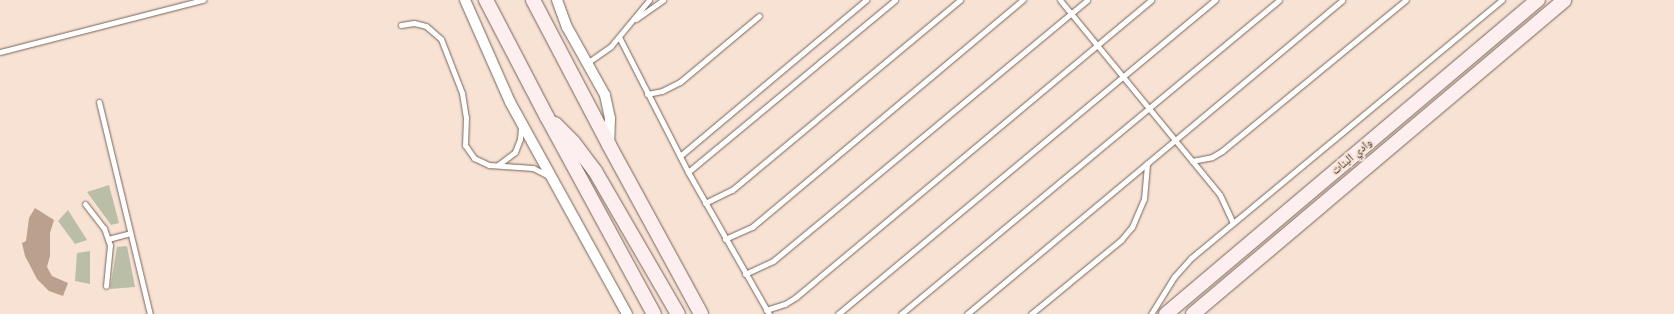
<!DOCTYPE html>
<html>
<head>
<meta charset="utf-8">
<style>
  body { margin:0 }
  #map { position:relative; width:1674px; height:314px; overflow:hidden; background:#f7e2d4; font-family:Helvetica,"Noto Naskh Arabic",sans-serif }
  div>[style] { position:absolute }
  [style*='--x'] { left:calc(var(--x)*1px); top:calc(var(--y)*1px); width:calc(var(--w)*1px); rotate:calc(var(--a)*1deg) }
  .green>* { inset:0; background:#bbbea6 }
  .building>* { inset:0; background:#bba08e }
  .roads { filter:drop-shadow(0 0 1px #776458) drop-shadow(0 0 1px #776458) }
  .lane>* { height:5px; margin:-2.5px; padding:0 2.5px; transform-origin:2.5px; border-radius:2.5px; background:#fff }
  .street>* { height:10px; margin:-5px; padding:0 5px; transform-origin:5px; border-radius:5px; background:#fff }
  .secondary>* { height:14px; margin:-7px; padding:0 7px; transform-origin:7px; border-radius:7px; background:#fdeeef }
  span { translate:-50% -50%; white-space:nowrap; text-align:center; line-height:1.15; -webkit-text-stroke:4px #f7e2d4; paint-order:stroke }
  .street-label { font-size:12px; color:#38302b }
</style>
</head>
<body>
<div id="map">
  <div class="green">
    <div style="clip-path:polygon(109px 185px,119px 223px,111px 225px,87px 192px)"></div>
    <div style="clip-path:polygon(68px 210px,87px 240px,75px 244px,58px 221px)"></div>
    <div style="clip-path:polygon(127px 246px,135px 287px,110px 289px,117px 247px)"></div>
    <div style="clip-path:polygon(90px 251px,90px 284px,75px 281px,77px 253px)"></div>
  </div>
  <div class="building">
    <div style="clip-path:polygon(35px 208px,54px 220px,50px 233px,50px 256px,47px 267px,52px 276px,68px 283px,63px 296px,49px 291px,37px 279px,25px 256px,22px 243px,26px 241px,29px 218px)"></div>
  </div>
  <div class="roads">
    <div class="lane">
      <div style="--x:1060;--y:0;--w:252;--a:50.6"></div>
      <div style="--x:1220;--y:195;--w:31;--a:65"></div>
      <div style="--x:636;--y:19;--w:33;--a:-35"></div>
      <div style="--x:401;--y:25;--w:13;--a:-9"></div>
      <div style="--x:414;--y:23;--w:12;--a:14"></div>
      <div style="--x:426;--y:26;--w:20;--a:41"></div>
      <div style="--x:441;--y:39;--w:58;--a:68.7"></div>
      <div style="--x:462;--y:93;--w:24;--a:81"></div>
      <div style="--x:466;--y:117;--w:28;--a:92"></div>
      <div style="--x:465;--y:145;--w:16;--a:55"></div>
      <div style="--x:474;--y:158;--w:17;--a:25"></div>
      <div style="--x:489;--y:165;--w:44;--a:3.9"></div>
      <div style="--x:533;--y:168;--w:16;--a:27"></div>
      <div style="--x:619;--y:37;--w:152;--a:62.9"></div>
      <div style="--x:688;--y:172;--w:163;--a:60.3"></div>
      <div style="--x:0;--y:52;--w:210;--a:-14.4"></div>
      <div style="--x:587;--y:63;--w:29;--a:-35"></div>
      <div style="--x:611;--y:46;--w:60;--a:-50.4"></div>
      <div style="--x:647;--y:94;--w:15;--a:-11"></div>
      <div style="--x:662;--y:91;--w:20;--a:-27"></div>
      <div style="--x:680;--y:82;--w:103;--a:-39.9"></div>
      <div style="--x:99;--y:102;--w:218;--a:76.5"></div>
      <div style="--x:680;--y:156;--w:243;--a:-40"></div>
      <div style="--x:1192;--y:161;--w:20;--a:-11"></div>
      <div style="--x:1212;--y:157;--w:12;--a:-31"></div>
      <div style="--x:1222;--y:151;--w:238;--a:-39.4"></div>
      <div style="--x:498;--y:165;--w:21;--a:-37"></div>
      <div style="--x:515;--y:152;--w:14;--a:-69"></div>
      <div style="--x:520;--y:139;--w:12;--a:-85"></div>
      <div style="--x:688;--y:172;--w:269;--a:-39.7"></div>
      <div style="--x:705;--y:203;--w:30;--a:-26"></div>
      <div style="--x:732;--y:190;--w:297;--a:-39.8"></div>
      <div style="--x:85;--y:204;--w:31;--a:52"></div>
      <div style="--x:104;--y:228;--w:18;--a:71"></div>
      <div style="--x:110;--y:245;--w:41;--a:95.6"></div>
      <div style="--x:108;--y:239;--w:23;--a:-15"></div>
      <div style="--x:725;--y:239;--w:30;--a:-24"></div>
      <div style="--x:752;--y:227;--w:354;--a:-40"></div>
      <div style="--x:745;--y:274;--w:31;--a:-25"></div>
      <div style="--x:773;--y:261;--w:408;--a:-39.7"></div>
      <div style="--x:766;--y:310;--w:20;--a:-18"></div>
      <div style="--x:785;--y:304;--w:13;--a:-32"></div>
      <div style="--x:796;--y:297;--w:463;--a:-39.9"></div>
      <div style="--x:838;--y:314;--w:491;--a:-39.8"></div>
      <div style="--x:901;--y:314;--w:491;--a:-39.7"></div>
      <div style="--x:967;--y:314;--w:489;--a:-39.9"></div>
      <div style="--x:1031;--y:314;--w:117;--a:-39.4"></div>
      <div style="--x:1121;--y:240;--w:17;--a:-50"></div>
      <div style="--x:1132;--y:227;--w:30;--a:-67"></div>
      <div style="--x:1144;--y:199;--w:36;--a:-85"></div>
      <div style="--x:1151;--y:314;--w:44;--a:-58.1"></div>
      <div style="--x:1174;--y:277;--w:25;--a:-48"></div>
      <div style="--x:1191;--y:258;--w:404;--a:-39.7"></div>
    </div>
    <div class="street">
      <div style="--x:465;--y:0;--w:111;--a:66.2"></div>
      <div style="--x:510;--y:102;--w:242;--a:61.1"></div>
      <div style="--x:557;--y:0;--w:29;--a:70"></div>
      <div style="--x:567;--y:27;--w:78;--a:60.8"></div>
      <div style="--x:605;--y:95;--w:24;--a:78"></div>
      <div style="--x:610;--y:118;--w:27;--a:92"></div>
    </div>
    <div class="secondary">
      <div style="--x:486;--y:0;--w:132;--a:62.5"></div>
      <div style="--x:547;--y:117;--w:224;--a:61.5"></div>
      <div style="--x:533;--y:0;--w:164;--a:62.3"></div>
      <div style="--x:609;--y:145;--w:192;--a:61.4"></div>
      <div style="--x:555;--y:124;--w:25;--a:45"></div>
      <div style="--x:573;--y:142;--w:36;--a:53"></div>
      <div style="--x:595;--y:171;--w:165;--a:59.9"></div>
      <div style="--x:1166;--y:314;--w:487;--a:-40.2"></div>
      <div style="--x:1193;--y:314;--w:486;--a:-40.2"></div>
    </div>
  </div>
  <div class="street-label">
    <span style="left:1352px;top:157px;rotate:-40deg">وادي البنات</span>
  </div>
</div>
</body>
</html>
